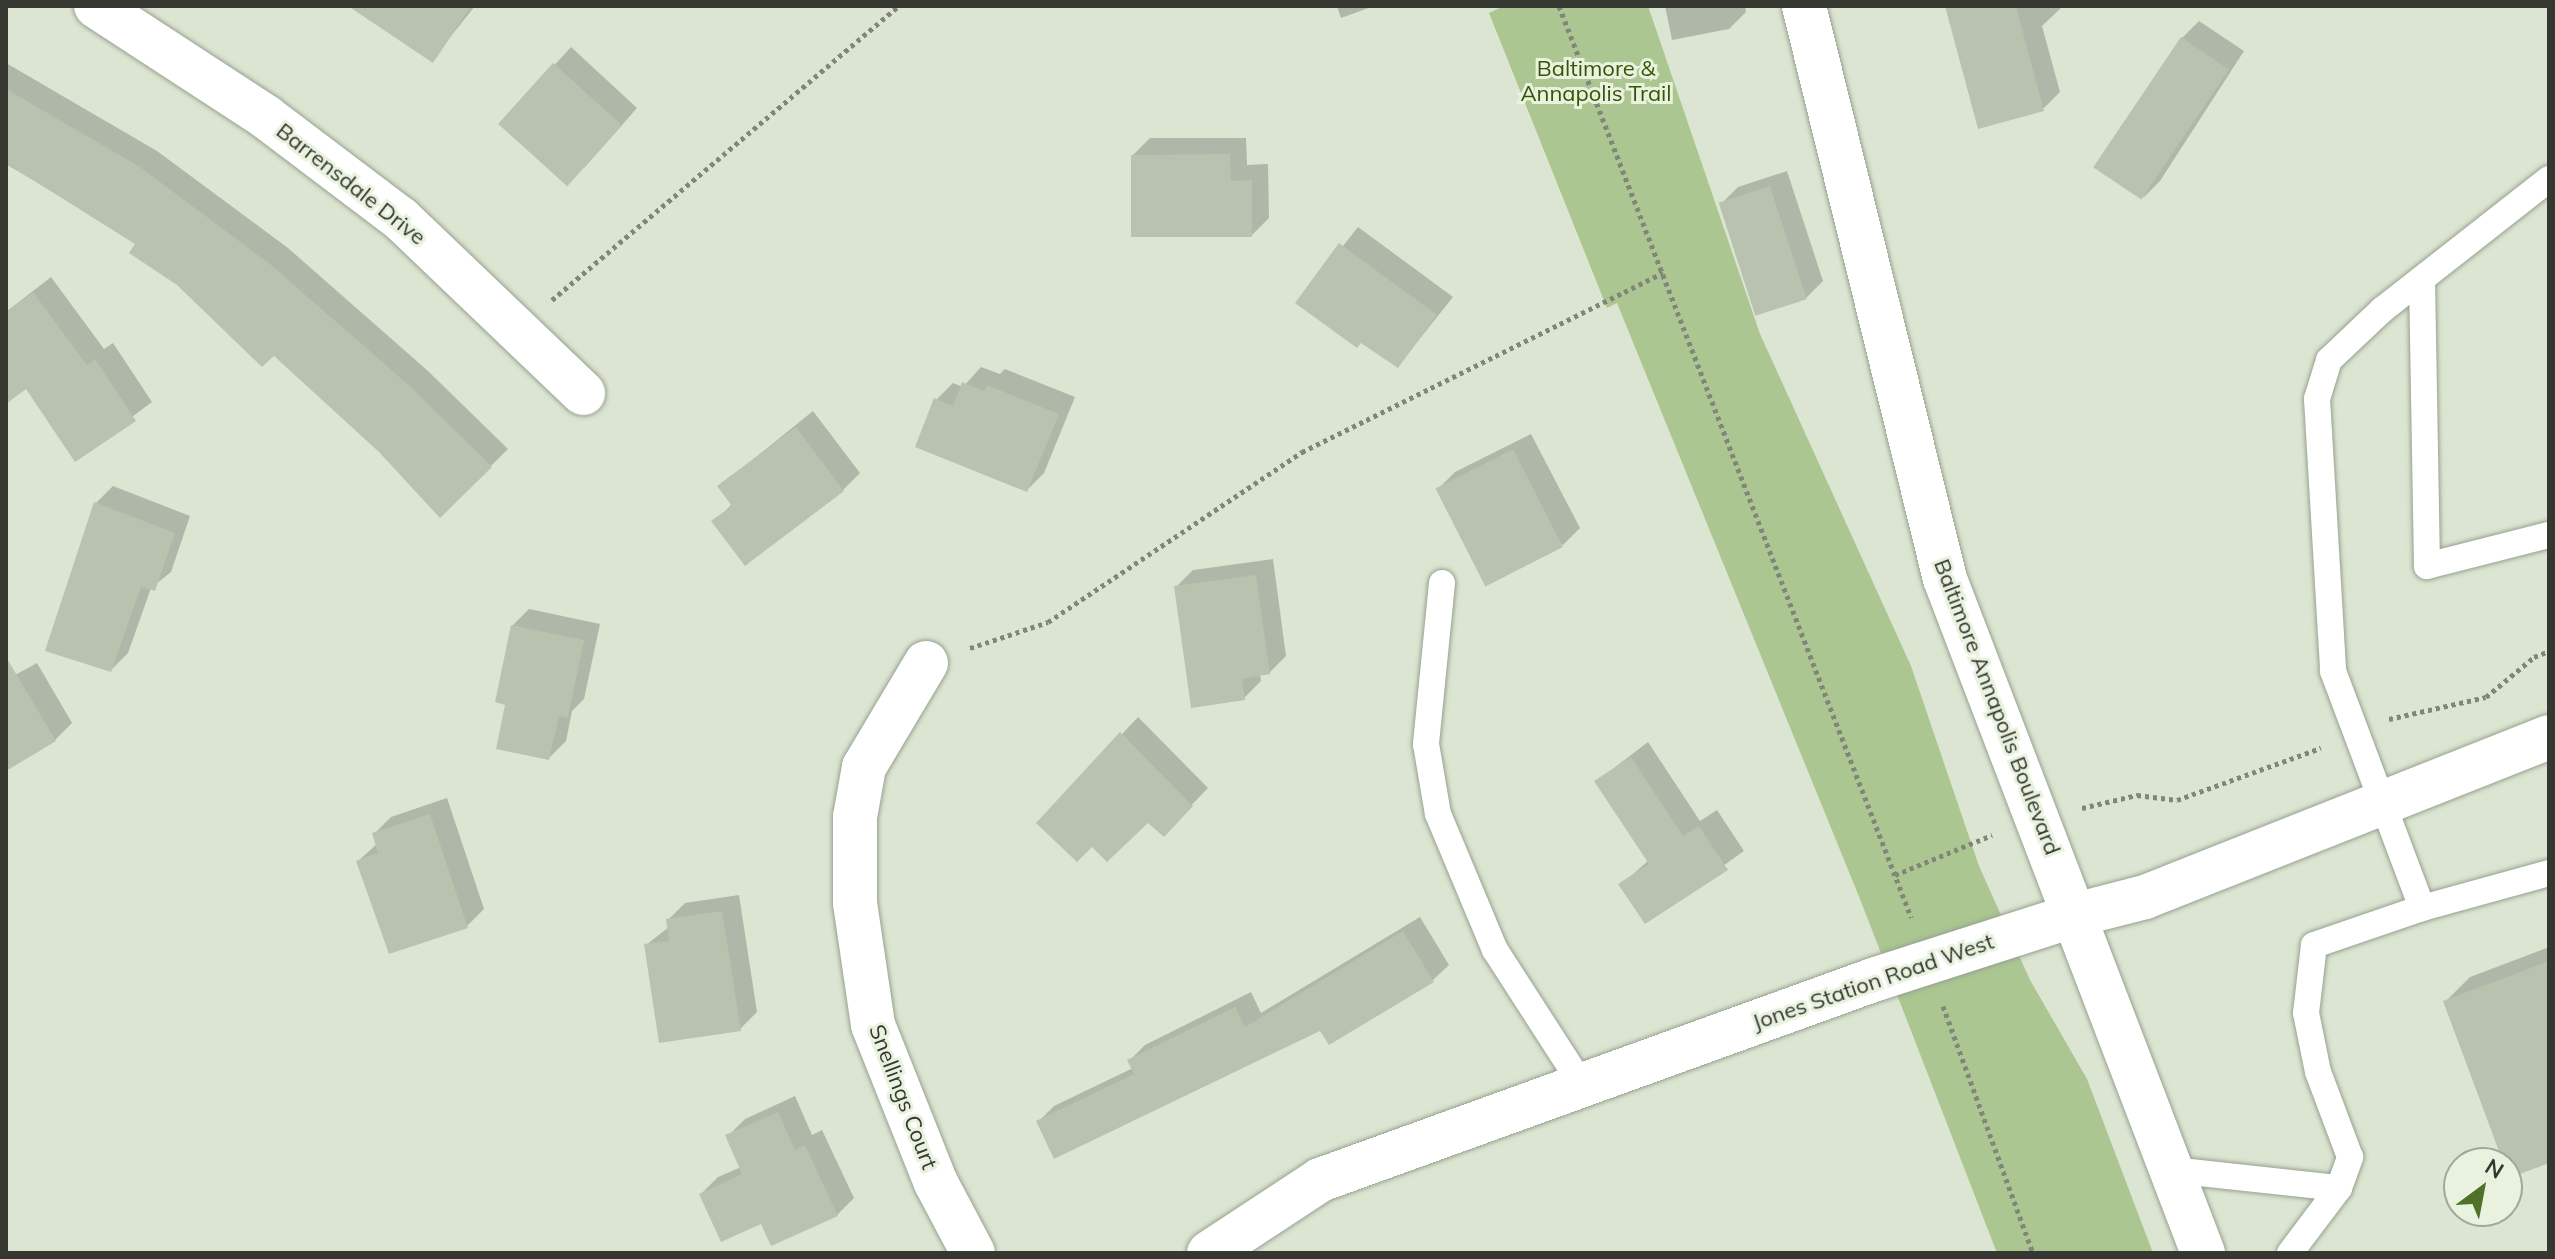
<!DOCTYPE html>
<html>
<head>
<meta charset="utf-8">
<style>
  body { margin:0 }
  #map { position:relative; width:2555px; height:1259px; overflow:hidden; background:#dbe5d2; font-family:Mulish,sans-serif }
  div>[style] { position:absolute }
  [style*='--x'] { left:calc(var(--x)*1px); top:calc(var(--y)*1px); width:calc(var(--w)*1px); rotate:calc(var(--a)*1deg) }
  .green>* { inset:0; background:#abc691 }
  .shadow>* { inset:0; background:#0003 }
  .building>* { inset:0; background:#b8c2af; transform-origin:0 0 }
  .path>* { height:5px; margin-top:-2.5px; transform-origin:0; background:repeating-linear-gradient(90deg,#80867a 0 4px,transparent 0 8px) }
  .roads { filter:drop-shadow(0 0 2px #97a18f) drop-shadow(0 0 2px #97a18f) }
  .service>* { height:26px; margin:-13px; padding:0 13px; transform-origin:13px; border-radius:13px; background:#fff }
  .minor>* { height:44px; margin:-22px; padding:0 22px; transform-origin:22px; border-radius:22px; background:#fff }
  .tertiary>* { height:44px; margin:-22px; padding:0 22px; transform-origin:22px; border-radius:22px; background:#fff }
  span { translate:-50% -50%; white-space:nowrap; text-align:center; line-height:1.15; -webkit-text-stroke:6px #e8f2df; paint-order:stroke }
  .park-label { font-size:22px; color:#365403 }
  .street-label { font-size:22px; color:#343831 }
  .frame { position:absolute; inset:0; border:8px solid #343831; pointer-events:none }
  .north { position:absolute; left:2443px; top:1147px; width:80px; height:80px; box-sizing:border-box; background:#e8f2df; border:2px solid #a0a899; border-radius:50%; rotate:32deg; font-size:22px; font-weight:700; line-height:32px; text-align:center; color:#343831 }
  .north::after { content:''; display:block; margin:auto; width:28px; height:36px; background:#507128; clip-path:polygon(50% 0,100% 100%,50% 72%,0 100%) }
</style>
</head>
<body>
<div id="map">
  <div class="green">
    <div style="clip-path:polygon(1504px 6px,1648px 6px,1760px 334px,1911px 666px,1979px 866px,2030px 980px,2087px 1079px,2153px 1253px,1997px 1253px,1860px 899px,1617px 303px,1607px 308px,1489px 13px)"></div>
  </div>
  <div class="shadow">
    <div style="clip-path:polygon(362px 6px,475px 6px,432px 60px)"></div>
    <div style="clip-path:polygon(1337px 6px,1374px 6px,1341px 18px)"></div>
    <div style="clip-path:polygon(1665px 6px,1745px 6px,1746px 12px,1729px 29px,1672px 40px)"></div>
    <div style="clip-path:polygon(1947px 6px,2063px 6px,2042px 26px,2060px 92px,2043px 109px)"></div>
    <div style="clip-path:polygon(2199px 21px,2244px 51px,2160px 181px,2143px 198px,2182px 38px)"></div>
    <div style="clip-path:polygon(571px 47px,637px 108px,584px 168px,501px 124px)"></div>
    <div style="clip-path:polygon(6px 63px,157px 151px,288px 248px,428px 371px,508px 449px,440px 516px,380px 450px,274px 353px,138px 243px,6px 164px)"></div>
    <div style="clip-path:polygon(1150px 138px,1246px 138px,1247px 165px,1268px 164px,1269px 218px,1252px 235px,1133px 155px)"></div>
    <div style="clip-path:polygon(1787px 171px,1823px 281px,1806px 298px,1721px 204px,1738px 187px)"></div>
    <div style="clip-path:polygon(1358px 227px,1453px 297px,1398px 366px,1298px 303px)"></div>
    <div style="clip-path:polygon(51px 277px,104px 349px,113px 343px,152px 402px,75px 459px,26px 386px,6px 382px,6px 312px)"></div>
    <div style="clip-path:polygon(981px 367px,1000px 374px,1005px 369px,1075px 397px,1044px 473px,1027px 490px,936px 400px,953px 383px,963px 387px)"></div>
    <div style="clip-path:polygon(813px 411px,860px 473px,843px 490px,714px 522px,733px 503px,719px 487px)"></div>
    <div style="clip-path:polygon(1531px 434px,1580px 528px,1563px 545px,1438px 489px,1455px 472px)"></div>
    <div style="clip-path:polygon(113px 486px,190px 516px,171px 572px,151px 588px,128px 653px,111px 670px,47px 650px,96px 503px)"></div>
    <div style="clip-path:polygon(1273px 559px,1286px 656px,1269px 673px,1260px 674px,1261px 681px,1244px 698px,1176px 587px,1193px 570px)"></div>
    <div style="clip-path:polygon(529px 609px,600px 624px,584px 699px,572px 711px,566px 741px,549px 758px,507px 703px,512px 626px)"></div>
    <div style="clip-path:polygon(37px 663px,72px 723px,55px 740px,6px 769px,6px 680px)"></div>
    <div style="clip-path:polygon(1138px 717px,1208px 788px,1180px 817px,1148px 821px,1092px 845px,1039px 823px)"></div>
    <div style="clip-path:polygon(1648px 742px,1700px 821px,1717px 810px,1744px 851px,1646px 921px,1621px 885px,1649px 860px,1597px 781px)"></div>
    <div style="clip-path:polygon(447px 798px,484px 909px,467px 926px,358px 861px,377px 844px,374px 834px,391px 817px)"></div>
    <div style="clip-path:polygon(739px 895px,757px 1012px,740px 1029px,646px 945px,669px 927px,668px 920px,685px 903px)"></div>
    <div style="clip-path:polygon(1420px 917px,1449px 965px,1433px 980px,1330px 1043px,1321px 1028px,1039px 1121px,1054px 1106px,1133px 1068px,1130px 1060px,1145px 1045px,1251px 992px,1261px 1013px)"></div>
    <div style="clip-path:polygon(2549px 947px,2549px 1161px,2445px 1002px,2470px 977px)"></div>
    <div style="clip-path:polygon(795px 1096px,812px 1135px,822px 1130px,854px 1198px,837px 1215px,762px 1221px,701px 1194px,718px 1177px,741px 1167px,728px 1136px,745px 1119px)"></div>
  </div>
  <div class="building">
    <div style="clip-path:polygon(348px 6px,471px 6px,433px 63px)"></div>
    <div style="clip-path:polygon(1945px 6px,2016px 6px,2044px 111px,1978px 129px)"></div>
    <div style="left:2181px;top:37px;width:58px;height:157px;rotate:34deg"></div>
    <div style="left:553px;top:63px;width:93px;height:82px;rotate:42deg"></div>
    <div style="clip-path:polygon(6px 89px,140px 167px,271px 265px,412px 388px,492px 467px,440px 518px,379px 452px,274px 356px,262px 367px,177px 285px,129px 253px,135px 244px,6px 163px)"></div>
    <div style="clip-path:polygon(1230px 154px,1231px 181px,1252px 180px,1252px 237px,1131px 237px,1131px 155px)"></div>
    <div style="left:1770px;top:186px;width:119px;height:54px;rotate:72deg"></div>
    <div style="clip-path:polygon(1339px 243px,1437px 315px,1398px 368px,1361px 343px,1357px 348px,1295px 303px)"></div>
    <div style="clip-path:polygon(33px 292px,87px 365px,95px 359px,136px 421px,75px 462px,26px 389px,6px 404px,6px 313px)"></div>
    <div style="clip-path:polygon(962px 382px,984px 391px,987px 385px,1059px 414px,1027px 492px,915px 447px,934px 398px,953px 406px)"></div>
    <div style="clip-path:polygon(796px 427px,844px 491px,745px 566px,711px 521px,732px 506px,717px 486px)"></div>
    <div style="left:1513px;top:449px;width:110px;height:87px;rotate:63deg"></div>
    <div style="clip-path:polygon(94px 502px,175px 533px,155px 591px,141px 587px,111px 672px,45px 651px)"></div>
    <div style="clip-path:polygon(1256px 575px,1270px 674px,1242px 679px,1245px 700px,1191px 708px,1174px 586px)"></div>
    <div style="clip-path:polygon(511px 625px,584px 640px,568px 718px,559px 716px,549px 760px,496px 749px,505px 705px,495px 702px)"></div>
    <div style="clip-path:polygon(6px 657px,56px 741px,6px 771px)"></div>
    <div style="clip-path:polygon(1120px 732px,1193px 806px,1164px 837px,1148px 823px,1107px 862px,1092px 847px,1077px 862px,1036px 823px)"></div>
    <div style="clip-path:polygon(1631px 757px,1683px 836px,1699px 826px,1728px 870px,1645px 924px,1618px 884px,1649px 864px,1594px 781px)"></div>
    <div style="clip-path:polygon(430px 814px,468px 928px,389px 954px,356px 861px,378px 853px,372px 833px)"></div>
    <div style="clip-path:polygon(722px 911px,741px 1031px,659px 1043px,644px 944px,669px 941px,666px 919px)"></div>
    <div style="clip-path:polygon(1403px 931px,1434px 982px,1329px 1045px,1320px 1031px,1054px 1159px,1036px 1121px,1134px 1074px,1127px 1060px,1235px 1007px,1245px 1027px)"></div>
    <div style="clip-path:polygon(2549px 961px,2549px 1163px,2509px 1178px,2443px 1001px)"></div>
    <div style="clip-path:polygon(778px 1112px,795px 1150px,805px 1145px,838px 1216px,771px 1246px,761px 1224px,721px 1242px,699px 1194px,742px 1174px,725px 1135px)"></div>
  </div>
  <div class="path">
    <div style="--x:1559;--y:6;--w:977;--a:68.87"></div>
    <div style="--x:552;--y:300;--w:455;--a:-40.3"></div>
    <div style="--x:970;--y:648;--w:82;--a:-18.4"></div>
    <div style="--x:1048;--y:622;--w:306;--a:-33.8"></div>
    <div style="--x:1302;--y:452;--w:403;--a:-26.4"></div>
    <div style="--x:2389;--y:719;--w:99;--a:-12.8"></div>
    <div style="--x:2486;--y:697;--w:62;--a:-39.8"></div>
    <div style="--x:2534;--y:657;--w:16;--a:-22"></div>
    <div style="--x:2082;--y:808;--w:57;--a:-13.3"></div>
    <div style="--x:2137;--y:795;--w:40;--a:7.1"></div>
    <div style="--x:2177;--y:800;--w:153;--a:-19.9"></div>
    <div style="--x:1895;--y:875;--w:105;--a:-22.4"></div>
    <div style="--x:1943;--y:1006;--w:263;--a:70"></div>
  </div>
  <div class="roads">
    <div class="service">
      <div style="--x:2549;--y:179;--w:211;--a:141.9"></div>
      <div style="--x:2383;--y:309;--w:74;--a:136.6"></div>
      <div style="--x:2329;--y:360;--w:41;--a:107.1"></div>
      <div style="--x:2317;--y:399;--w:272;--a:86.6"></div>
      <div style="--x:2333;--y:671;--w:253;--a:69.4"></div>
      <div style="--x:2422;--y:908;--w:132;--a:-15.4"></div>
      <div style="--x:2422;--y:279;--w:287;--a:89"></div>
      <div style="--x:2427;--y:566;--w:126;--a:-14.3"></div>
      <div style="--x:1442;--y:583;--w:162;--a:95.7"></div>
      <div style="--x:1426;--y:744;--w:71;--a:80.3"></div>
      <div style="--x:1438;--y:814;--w:147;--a:67.3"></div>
      <div style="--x:1495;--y:950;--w:161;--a:57.2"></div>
      <div style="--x:2172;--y:1170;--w:168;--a:6.2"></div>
      <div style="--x:2290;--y:1253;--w:81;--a:-53"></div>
      <div style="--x:2339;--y:1188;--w:33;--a:-70"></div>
      <div style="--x:2350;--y:1157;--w:91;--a:-110.6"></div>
      <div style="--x:2318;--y:1072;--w:60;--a:-101.5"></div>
      <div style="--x:2306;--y:1013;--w:68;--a:-83.3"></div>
      <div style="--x:2314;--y:945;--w:114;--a:-18.9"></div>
    </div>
    <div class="minor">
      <div style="--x:96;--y:6;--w:203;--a:33.1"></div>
      <div style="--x:266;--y:117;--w:169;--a:37.1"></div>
      <div style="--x:401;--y:219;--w:252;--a:43.7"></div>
      <div style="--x:926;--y:663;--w:121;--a:120.8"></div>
      <div style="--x:864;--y:767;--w:51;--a:100.2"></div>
      <div style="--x:855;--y:817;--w:86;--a:90"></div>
      <div style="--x:855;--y:903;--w:123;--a:81.6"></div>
      <div style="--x:873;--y:1025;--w:170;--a:68.3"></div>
      <div style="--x:936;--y:1183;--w:79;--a:62.1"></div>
      <div style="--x:1209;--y:1253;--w:133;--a:-33.3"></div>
      <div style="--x:1320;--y:1180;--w:591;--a:-19.88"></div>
      <div style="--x:1876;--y:979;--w:209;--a:-17.8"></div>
    </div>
    <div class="tertiary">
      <div style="--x:1804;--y:6;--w:590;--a:76.18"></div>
      <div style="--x:1945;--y:579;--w:722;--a:69.05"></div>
      <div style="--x:2075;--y:915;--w:72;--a:-14.4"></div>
      <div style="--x:2145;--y:897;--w:435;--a:-21.6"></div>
    </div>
  </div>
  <div class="park-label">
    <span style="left:1596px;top:81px">Baltimore &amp;<br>Annapolis Trail</span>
  </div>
  <div class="street-label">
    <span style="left:351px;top:184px;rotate:38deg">Barrensdale Drive</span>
    <span style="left:1997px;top:707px;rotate:69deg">Baltimore Annapolis Boulevard</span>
    <span style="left:1873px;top:982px;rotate:-19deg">Jones Station Road West</span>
    <span style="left:903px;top:1097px;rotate:69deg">Snellings Court</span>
  </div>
  <div class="frame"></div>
  <div class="north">N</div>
</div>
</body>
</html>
